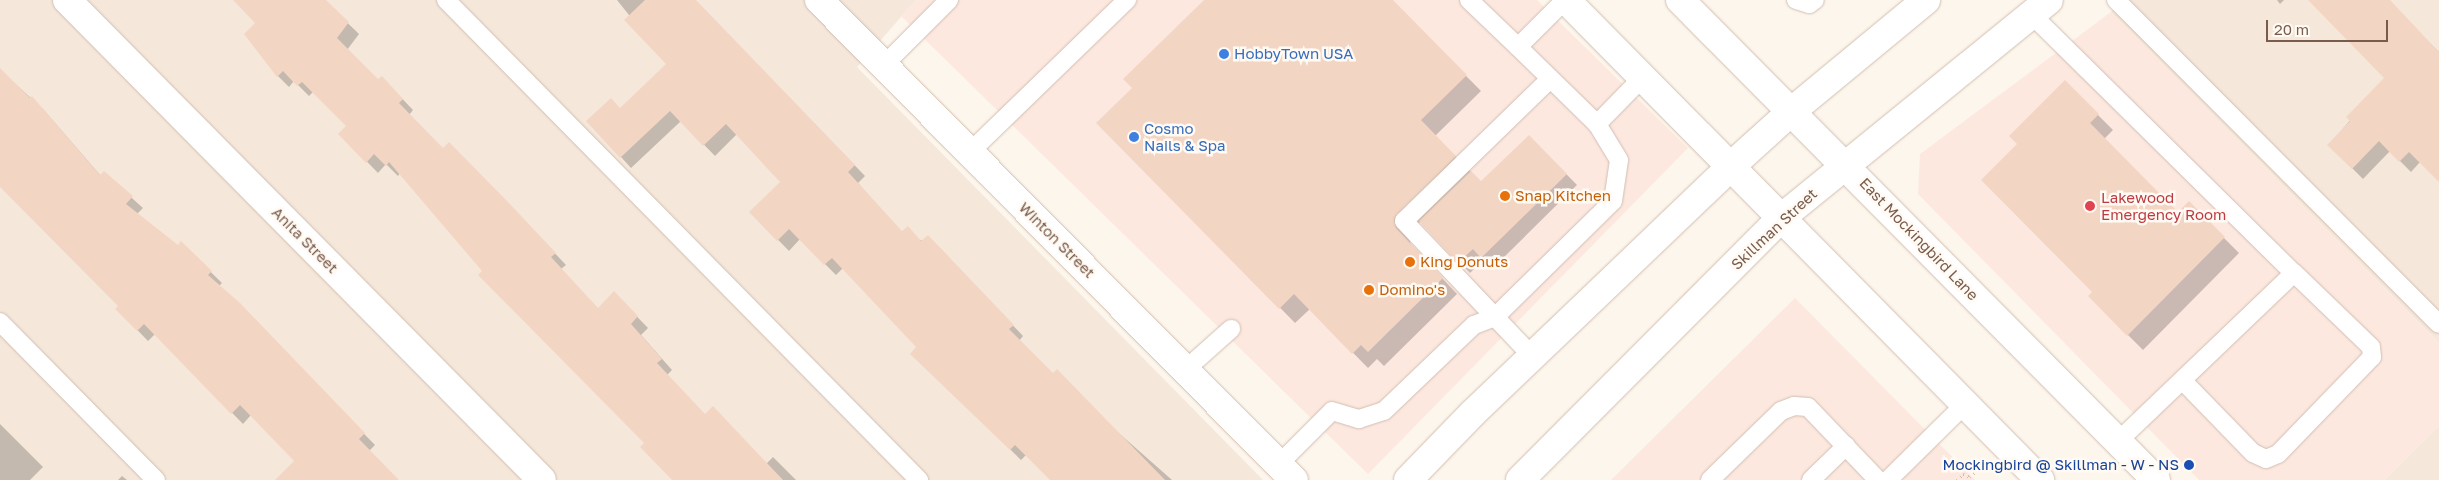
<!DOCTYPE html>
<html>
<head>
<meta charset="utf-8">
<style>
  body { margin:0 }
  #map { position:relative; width:2439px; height:480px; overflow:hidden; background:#fdf6ec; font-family:"Golos Text",sans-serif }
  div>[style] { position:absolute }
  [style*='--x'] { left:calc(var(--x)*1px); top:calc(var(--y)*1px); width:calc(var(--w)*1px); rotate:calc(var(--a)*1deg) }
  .residential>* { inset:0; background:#f5e8da }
  .commercial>* { inset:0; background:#fde8e0 }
  .shadow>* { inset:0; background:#0003 }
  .building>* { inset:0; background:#f3d5c3 }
  .path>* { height:3px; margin-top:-1.5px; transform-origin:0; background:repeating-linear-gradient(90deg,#d9b8a5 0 1px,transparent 0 5px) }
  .roads { filter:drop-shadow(0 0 1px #d1beb0) drop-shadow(0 0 1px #d1beb0) }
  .service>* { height:18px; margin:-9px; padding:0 9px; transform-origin:9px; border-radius:9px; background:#fff }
  .minor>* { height:28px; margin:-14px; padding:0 14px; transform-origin:14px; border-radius:14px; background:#fff }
  .secondary>* { height:28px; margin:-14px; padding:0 14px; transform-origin:14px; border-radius:14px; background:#fff }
  .dots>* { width:14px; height:14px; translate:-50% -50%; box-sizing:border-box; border:2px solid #fffaf3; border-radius:50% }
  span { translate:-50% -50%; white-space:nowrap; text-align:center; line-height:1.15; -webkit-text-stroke:5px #fffaf3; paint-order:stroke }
  .shop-label { font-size:15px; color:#366cbe }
  .left { translate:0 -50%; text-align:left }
  .food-label { font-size:15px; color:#c56008 }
  .health-label { font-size:15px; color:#be3a42 }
  .street-label { font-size:15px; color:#7a5c4d }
  .transit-label { font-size:15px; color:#164399 }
  .right { translate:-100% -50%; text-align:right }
  .scale { position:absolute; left:2266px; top:20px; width:122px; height:22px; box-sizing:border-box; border:2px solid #7a5c4d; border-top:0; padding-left:6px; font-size:15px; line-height:18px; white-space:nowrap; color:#7a5c4d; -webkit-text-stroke:4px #fffaf3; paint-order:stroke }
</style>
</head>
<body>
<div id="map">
  <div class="residential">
    <div style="clip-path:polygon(0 0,916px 0,857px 67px,1263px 480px,0 480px)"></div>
    <div style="clip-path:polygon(2123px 0,2439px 0,2439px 343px,2111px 12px)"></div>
    <div style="clip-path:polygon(2439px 426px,2439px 480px,2384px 480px)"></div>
  </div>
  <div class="commercial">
    <div style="clip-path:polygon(916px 0,1537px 0,1688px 148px,1368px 474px,901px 16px)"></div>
    <div style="clip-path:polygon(2111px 12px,2439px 343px,2439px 426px,2384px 480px,2199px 480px,1918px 194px,1920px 154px)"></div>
    <div style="clip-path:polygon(1795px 298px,1975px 480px,1611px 480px)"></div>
  </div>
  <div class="shadow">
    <div style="clip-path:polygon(234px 0,324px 0,359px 34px,347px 50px,378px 81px,392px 88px,413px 110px,409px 115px,443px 149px,518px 214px,566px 265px,561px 269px,599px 310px,614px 293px,648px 328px,641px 335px,672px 370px,667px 375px,705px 415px,766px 464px,773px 457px,796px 480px,674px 480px,646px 443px,484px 271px,400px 173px,398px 176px,386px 164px,378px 173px,340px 134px,348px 126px,313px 92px,309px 96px,294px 81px,289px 87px,278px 76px,246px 34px,257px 23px)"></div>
    <div style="clip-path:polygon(617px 0,695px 0,865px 176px,858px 183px,902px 233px,939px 247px,1023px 336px,1019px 341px,1053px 375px,1172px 480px,1052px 480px,1026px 455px,1021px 460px,912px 354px,918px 347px,843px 268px,836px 275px,800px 239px,789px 251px,751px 212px,782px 182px,737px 134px,715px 156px,681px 121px,631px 168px,621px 157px,620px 109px,668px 64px)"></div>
    <div style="clip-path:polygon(1206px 0,1391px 0,1481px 91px,1435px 136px,1481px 182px,1529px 136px,1577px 185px,1493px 268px,1484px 259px,1470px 273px,1421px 221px,1408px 234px,1411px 245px,1457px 294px,1384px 366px,1377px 359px,1368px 368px,1310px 309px,1295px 323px,1098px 123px,1134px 88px)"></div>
    <div style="clip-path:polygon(2277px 0,2284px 0,2280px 4px)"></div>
    <div style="clip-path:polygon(2309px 0,2387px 0,2439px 52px,2439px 181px,2420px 162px,2411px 172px,2390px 151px,2363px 179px,2329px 145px,2386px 78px)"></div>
    <div style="clip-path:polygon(0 70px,43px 109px,101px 176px,104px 173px,143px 208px,137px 214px,178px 247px,181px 243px,222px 283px,219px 286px,375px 445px,369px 451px,398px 480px,287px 480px,296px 461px,251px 415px,243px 424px,155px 334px,148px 341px,117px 309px,119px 306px,0 185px)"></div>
    <div style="clip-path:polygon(2065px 82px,2113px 130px,2104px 139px,2178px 213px,2189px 203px,2239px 253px,2143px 350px,2089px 296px,2094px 292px,2019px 144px)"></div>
    <div style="clip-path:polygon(0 424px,43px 467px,30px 480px,0 480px)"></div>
    <div style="clip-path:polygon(122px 476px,127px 480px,118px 480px)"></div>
  </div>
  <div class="building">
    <div style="clip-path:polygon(233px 0,326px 0,349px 22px,337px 38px,378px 79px,382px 76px,403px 99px,399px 103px,443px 148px,449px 142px,507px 201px,556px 253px,551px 257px,598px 308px,614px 291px,638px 316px,631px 324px,662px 359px,657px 363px,705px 414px,713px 406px,783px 480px,672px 480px,640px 447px,644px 443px,478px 275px,482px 271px,389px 162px,386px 166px,374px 154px,366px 163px,338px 134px,346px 126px,302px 82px,297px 86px,283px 71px,277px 77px,244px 34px,255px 23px)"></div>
    <div style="clip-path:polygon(645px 0,696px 0,855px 165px,848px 172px,902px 231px,908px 226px,921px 241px,928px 235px,1014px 325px,1009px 329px,1053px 373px,1057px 369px,1165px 480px,1050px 480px,1015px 445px,1010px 450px,910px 354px,916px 347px,832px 258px,824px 265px,789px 229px,777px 241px,749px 212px,780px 182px,726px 124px,703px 146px,670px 111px,620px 158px,586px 121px,611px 98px,620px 108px,666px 64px,624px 20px)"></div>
    <div style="clip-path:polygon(1204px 0,1393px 0,1467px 75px,1421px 120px,1456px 156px,1394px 219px,1396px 228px,1443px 278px,1368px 352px,1361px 345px,1352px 354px,1294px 294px,1279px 309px,1096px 123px,1132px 88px,1123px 79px)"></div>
    <div style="clip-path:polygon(2308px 0,2390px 0,2439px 52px,2439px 182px,2409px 152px,2399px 162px,2379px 141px,2352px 169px,2327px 145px,2350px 121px,2346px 117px,2384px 78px)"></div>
    <div style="clip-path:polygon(0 68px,30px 98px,32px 96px,100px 175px,104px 171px,133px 196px,126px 204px,178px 245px,181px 241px,212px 271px,208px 275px,240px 303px,365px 433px,359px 439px,399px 480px,275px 480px,294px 461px,240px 405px,231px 414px,144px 324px,137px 331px,115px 309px,118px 306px,0 187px)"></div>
    <div style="clip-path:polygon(2065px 80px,2099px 114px,2090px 123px,2178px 212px,2189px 201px,2225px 237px,2127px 336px,2088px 296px,2092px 292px,1981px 180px,2017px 144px,2009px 136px)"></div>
    <div style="clip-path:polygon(1529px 135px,1567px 174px,1481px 258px,1473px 249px,1458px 263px,1419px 221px,1471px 171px,1481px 181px)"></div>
  </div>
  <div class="path">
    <div style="--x:1957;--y:480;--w:8;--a:-45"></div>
    <div style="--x:1963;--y:474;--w:8;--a:23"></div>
    <div style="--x:1970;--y:477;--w:12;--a:-42"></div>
  </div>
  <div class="roads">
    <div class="service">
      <div style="--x:446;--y:0;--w:674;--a:45.42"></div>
      <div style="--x:1469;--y:0;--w:68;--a:43.8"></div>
      <div style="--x:1518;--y:47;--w:66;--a:-45"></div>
      <div style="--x:1796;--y:0;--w:14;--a:17"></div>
      <div style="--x:1809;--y:4;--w:7;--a:-34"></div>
      <div style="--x:2116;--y:0;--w:457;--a:45.1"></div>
      <div style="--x:2031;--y:14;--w:369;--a:44.6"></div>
      <div style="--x:2294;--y:273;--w:243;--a:136.3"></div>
      <div style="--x:884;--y:65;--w:92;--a:-45"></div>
      <div style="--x:1597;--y:124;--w:66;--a:-45.6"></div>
      <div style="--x:970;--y:152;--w:219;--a:-44.1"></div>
      <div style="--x:0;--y:322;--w:222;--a:45.4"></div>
      <div style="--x:1532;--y:356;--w:186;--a:-133.5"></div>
      <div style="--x:1404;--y:221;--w:204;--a:-44.2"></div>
      <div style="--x:1185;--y:370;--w:62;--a:-41.7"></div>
      <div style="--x:2183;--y:381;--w:100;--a:45.8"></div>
      <div style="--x:2253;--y:453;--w:14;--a:25"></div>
      <div style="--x:2266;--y:459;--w:13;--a:-23"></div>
      <div style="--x:2278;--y:454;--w:135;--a:-45.9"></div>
      <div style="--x:2372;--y:357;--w:10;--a:-96"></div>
      <div style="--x:2371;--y:347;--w:107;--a:-136.1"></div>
      <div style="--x:1278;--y:465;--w:76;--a:-45"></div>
      <div style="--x:1332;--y:411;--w:28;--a:17"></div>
      <div style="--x:1359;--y:419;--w:26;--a:-18"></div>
      <div style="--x:1384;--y:411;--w:124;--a:-43.7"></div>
      <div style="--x:1474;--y:325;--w:22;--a:-21"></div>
      <div style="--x:1495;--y:317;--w:165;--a:-44.5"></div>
      <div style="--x:1613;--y:201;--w:41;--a:-81.7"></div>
      <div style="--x:1619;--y:160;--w:42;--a:-121.4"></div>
      <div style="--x:1597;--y:124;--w:110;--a:-135.7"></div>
      <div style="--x:1710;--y:480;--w:99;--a:-44.2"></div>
      <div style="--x:1781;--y:411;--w:14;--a:-21"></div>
      <div style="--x:1794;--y:406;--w:14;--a:4"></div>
      <div style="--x:1808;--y:407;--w:101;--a:46.2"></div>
      <div style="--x:1811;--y:480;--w:49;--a:-44.2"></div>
      <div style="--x:1888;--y:480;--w:108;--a:-44.6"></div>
    </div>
    <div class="minor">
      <div style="--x:67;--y:0;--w:675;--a:45.3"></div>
      <div style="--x:819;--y:0;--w:675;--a:45.3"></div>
    </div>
    <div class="secondary">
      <div style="--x:1566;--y:0;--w:675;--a:45.36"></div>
      <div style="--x:1680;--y:0;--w:676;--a:45.24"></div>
      <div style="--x:1408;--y:480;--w:93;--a:-45.9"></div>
      <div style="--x:1473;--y:413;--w:356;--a:-43.7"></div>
      <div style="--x:1730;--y:167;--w:84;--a:-42.1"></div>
      <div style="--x:1792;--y:111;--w:174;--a:-39.6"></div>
      <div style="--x:1520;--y:480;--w:370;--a:-45.1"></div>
      <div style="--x:1781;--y:218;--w:345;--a:-39.1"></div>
    </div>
  </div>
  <div class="dots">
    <div style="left:1224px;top:54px;background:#3f7fe0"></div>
    <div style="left:1134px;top:137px;background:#3f7fe0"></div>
    <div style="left:1505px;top:196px;background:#e8710a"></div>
    <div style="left:2090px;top:206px;background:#e0444e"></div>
    <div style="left:1410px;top:262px;background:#e8710a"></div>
    <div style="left:1369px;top:290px;background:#e8710a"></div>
    <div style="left:2189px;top:465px;background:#1a4fb4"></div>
  </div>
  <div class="shop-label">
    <span class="left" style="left:1234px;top:54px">HobbyTown USA</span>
    <span class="left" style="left:1144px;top:137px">Cosmo<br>Nails &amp; Spa</span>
  </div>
  <div class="food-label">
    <span class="left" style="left:1515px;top:196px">Snap Kitchen</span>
    <span class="left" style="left:1420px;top:262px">King Donuts</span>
    <span class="left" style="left:1379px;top:290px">Domino's</span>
  </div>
  <div class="health-label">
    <span class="left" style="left:2101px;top:206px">Lakewood<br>Emergency Room</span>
  </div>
  <div class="street-label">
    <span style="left:1774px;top:229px;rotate:-43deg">Skillman Street</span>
    <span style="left:1919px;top:239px;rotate:46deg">East Mockingbird Lane</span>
    <span style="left:305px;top:240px;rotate:45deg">Anita Street</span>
    <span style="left:1057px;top:240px;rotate:45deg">Winton Street</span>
  </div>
  <div class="transit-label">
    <span class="right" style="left:2179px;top:465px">Mockingbird @ Skillman - W - NS</span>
  </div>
  <div class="scale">20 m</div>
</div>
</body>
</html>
